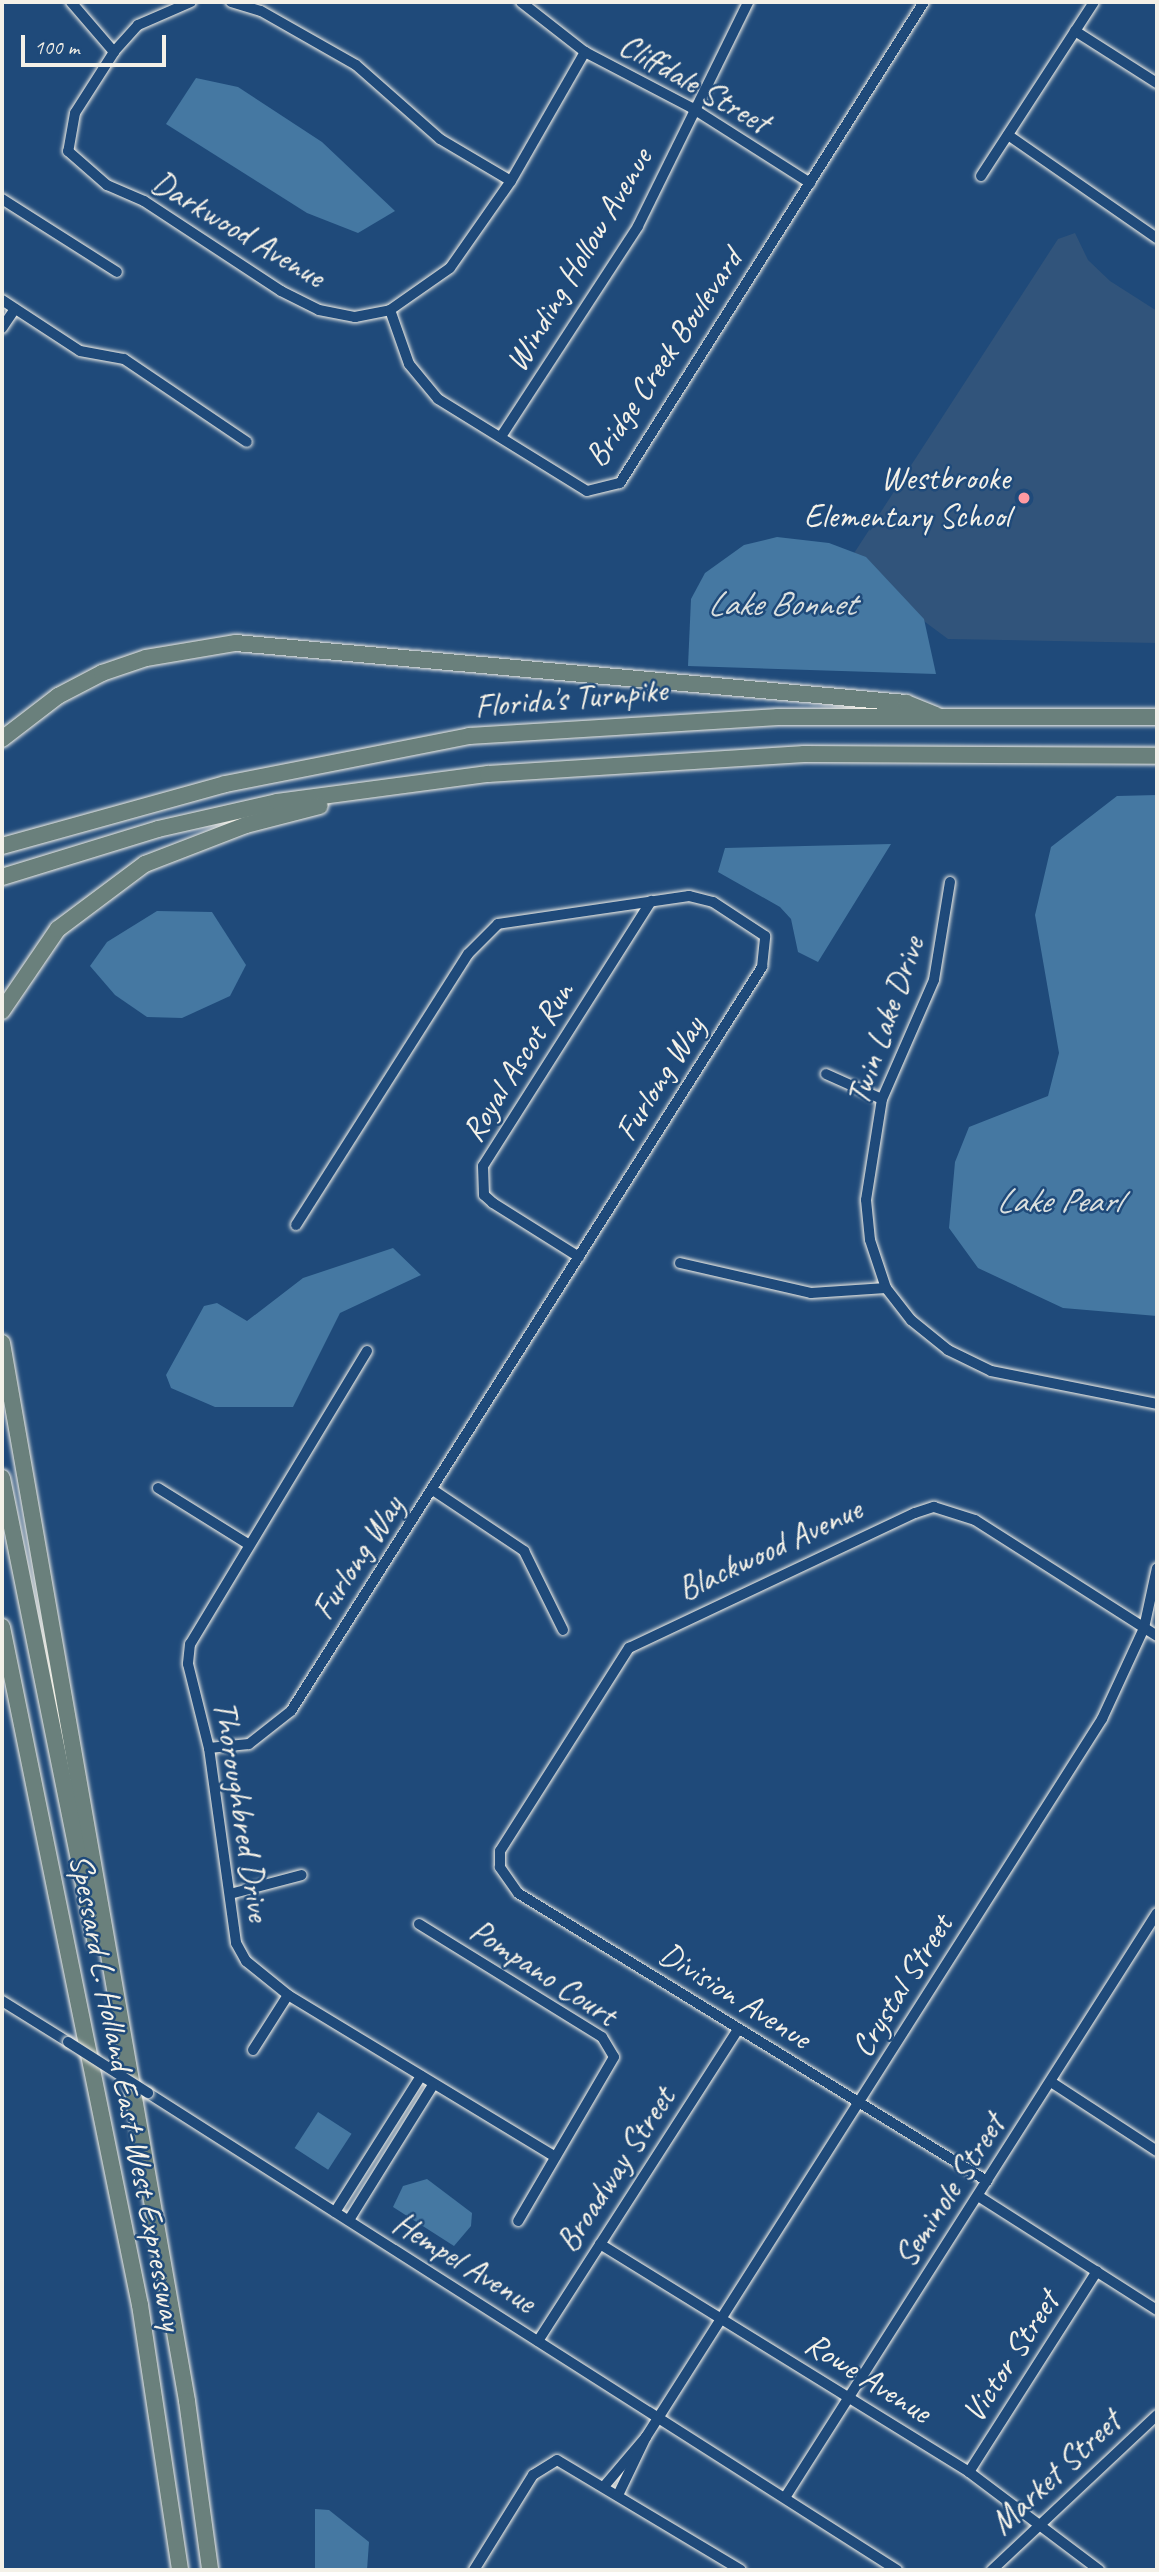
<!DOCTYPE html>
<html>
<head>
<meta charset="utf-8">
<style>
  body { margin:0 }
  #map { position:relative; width:1159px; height:2572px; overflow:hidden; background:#1f4a7a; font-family:Caveat,sans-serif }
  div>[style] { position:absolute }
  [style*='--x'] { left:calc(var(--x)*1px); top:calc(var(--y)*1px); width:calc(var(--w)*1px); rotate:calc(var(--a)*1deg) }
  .built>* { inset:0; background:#31547b }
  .water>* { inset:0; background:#4578a2; transform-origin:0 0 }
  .roads { filter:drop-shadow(0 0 2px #f4f1e8) drop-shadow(0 0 2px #f4f1e8) }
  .minor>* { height:10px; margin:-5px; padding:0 5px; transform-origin:5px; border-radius:5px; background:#1f4a7a }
  .highway>* { height:16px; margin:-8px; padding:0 8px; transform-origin:8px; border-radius:8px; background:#6a807c }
  .bridges { filter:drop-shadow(0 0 2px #f4f1e8) drop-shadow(0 0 2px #f4f1e8) }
  .minor-bridge>* { height:10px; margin:-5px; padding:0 5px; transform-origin:5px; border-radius:5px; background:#1f4a7a }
  .dots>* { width:19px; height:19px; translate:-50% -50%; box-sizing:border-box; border:4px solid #1f4a7a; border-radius:50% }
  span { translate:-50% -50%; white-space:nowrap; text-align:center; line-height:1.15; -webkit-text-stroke:5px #1f4a7a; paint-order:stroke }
  .street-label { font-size:33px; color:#f4f1e8 }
  .poi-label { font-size:33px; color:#f4f1e8 }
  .right { translate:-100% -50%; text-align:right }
  .water-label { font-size:35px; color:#dadfde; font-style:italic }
  .frame { position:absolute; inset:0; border:4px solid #f4f1e8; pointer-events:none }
  .scale { position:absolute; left:21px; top:35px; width:145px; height:32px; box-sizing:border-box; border:4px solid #f4f1e8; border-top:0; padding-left:9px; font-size:21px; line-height:24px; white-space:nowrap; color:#f4f1e8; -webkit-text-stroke:5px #1f4a7a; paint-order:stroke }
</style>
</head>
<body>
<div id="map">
  <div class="built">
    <div style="clip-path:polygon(1075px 233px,1088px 260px,1110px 281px,1157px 311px,1157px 643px,948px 639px,847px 564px,1058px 239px)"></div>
  </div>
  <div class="water">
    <div style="clip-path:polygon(196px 78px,238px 87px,322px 142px,395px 211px,358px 233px,307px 213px,166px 124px)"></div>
    <div style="clip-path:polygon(777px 537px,829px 543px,866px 557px,924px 619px,936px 674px,688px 666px,691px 599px,705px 573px,744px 545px)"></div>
    <div style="clip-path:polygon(1157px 795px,1157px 1316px,1063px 1308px,978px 1268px,949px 1228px,955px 1162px,969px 1127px,1048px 1096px,1059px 1053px,1035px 915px,1051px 847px,1117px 796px)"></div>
    <div style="clip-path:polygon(891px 844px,818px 962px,798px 952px,791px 919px,780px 907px,718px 872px,725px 848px)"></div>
    <div style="clip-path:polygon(157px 911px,212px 912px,246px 965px,230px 996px,182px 1018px,147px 1017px,115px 995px,90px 966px,107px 942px)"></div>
    <div style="clip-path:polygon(393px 1248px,421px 1275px,340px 1313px,293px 1407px,215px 1407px,171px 1388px,166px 1375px,204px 1306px,217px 1303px,247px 1321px,303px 1278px)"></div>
    <div style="left:318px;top:2112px;width:40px;height:43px;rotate:33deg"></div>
    <div style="clip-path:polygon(427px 2179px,472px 2213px,471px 2226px,454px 2246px,393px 2207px,403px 2186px)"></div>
    <div style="clip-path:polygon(315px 2509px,329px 2510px,369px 2542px,367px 2570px,315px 2570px)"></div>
  </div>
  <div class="roads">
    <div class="minor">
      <div style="--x:71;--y:2;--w:66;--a:49.3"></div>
      <div style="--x:191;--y:2;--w:58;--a:156.5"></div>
      <div style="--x:138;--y:25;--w:36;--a:132"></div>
      <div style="--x:114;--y:52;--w:72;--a:122.6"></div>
      <div style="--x:75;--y:113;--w:39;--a:100"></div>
      <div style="--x:68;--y:151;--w:52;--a:41.1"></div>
      <div style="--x:107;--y:185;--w:40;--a:23.4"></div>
      <div style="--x:144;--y:201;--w:164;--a:33.3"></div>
      <div style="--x:281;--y:291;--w:42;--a:26.6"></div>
      <div style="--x:319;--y:310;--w:37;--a:11"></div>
      <div style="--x:355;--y:317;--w:36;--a:-11"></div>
      <div style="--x:390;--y:310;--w:73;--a:-35"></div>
      <div style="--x:450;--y:268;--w:106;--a:-55"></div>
      <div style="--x:511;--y:181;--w:149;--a:-60.2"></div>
      <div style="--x:231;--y:2;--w:31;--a:17"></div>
      <div style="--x:261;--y:11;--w:109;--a:29.6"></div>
      <div style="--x:356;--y:65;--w:112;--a:41.4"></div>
      <div style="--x:440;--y:139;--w:82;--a:30.6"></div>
      <div style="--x:521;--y:2;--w:81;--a:38"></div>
      <div style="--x:585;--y:52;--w:121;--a:27.6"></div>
      <div style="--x:692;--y:108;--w:140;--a:32.4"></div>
      <div style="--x:1075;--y:31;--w:97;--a:32.4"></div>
      <div style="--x:1008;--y:135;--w:181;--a:34.7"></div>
      <div style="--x:981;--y:176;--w:207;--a:-57"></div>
      <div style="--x:2;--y:199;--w:136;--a:32.4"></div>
      <div style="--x:2;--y:300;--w:93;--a:33.2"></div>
      <div style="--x:80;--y:351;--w:45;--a:10.3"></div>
      <div style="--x:124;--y:359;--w:148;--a:34"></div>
      <div style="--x:390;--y:310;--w:57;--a:70.6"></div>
      <div style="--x:409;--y:364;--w:45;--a:50.4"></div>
      <div style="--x:438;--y:399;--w:175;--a:31.7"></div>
      <div style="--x:587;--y:491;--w:34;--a:-14"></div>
      <div style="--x:620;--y:483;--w:569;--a:-57.71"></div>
      <div style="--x:2;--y:328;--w:23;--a:-56"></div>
      <div style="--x:502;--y:435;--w:249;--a:-56.9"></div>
      <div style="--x:638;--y:226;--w:250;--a:-63.8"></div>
      <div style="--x:950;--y:882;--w:99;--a:99.3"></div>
      <div style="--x:934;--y:980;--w:130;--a:113.6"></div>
      <div style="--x:882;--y:1099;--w:102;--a:99"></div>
      <div style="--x:866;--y:1200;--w:40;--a:84.3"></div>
      <div style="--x:870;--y:1240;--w:51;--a:71.6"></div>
      <div style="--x:886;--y:1288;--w:41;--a:52"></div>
      <div style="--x:911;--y:1320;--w:48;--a:39"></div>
      <div style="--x:948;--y:1350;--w:48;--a:26"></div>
      <div style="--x:991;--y:1371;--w:169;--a:11.2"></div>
      <div style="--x:826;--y:1074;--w:61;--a:24.1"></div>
      <div style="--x:579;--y:1257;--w:102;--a:-147.9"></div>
      <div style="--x:493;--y:1203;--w:12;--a:-138"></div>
      <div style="--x:484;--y:1195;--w:29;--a:-92"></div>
      <div style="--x:483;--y:1166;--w:314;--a:-57.6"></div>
      <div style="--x:680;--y:1263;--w:134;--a:12.9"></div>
      <div style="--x:811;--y:1293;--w:75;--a:-3.8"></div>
      <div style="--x:367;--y:1351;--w:342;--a:121.1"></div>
      <div style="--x:190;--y:1644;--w:20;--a:96"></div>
      <div style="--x:188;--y:1664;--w:87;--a:76"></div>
      <div style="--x:209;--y:1748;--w:197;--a:82.1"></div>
      <div style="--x:236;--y:1943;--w:21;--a:61"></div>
      <div style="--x:246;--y:1961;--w:54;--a:39"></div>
      <div style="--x:288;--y:1995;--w:312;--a:31.2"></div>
      <div style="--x:158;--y:1488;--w:106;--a:31.9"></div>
      <div style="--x:433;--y:1490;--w:110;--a:33.8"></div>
      <div style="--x:524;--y:1551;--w:88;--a:63.7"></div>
      <div style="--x:209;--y:1748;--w:40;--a:-5.7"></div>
      <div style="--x:249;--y:1744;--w:53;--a:-38.2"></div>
      <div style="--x:291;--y:1711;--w:881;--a:-57.66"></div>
      <div style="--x:762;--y:967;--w:31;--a:-84"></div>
      <div style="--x:765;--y:936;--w:62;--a:-146.8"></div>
      <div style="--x:713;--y:902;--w:25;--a:-166"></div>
      <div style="--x:689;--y:896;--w:193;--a:171.7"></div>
      <div style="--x:498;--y:924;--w:42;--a:135"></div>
      <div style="--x:468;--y:954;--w:321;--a:122.4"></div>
      <div style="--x:230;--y:1894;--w:74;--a:-14.8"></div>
      <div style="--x:419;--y:1924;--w:215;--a:31.7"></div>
      <div style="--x:602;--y:2037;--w:23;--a:59"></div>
      <div style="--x:614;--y:2057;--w:190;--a:120.3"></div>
      <div style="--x:2;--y:2001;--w:78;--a:31.8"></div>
      <div style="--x:253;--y:2050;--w:65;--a:-57.5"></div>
      <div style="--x:1051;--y:2082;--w:126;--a:33.1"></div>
      <div style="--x:148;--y:2093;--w:888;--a:32.49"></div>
      <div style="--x:987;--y:2181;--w:550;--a:-148.45"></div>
      <div style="--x:518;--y:1893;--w:32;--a:-125"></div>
      <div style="--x:500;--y:1867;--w:16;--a:-90"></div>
      <div style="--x:500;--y:1851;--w:241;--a:-57.6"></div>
      <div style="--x:629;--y:1648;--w:316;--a:-25.3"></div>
      <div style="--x:915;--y:1513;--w:20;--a:-18"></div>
      <div style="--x:934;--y:1507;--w:43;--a:17.6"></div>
      <div style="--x:975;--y:1520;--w:216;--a:32.5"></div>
      <div style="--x:978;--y:2196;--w:212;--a:32.5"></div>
      <div style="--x:335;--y:2212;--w:161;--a:-57.7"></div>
      <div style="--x:349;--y:2220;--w:159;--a:-58.1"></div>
      <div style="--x:600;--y:2244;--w:434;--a:31.7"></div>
      <div style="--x:969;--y:2472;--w:163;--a:37"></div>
      <div style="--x:538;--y:2341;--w:371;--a:-57.3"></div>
      <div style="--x:969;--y:2472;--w:238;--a:-57.5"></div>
      <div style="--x:606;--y:2484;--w:62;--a:-49.6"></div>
      <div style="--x:619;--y:2493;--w:62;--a:-64.3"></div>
      <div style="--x:646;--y:2437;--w:851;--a:-57.58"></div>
      <div style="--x:1102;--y:1719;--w:100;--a:-65.2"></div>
      <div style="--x:1144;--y:1628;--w:61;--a:-77.8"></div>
      <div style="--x:786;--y:2496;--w:691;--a:-57.53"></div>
      <div style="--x:474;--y:2570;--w:112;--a:-58.2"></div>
      <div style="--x:533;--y:2475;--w:28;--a:-32"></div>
      <div style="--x:557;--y:2460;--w:214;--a:30.9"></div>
      <div style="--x:992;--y:2570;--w:226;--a:-43.2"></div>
    </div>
    <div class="highway">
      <div style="--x:2;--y:739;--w:71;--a:-37.5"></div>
      <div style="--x:58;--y:696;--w:50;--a:-27.6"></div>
      <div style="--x:102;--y:673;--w:46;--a:-18.8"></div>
      <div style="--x:146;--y:658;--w:91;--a:-9.5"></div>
      <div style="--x:236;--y:643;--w:673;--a:5.12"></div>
      <div style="--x:906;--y:703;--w:32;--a:22"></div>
      <div style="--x:2;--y:846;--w:231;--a:-15.5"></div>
      <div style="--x:225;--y:784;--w:249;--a:-11.1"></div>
      <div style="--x:469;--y:736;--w:310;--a:-3.5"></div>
      <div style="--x:778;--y:717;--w:379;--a:0"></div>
      <div style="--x:2;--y:877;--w:163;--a:-17.1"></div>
      <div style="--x:158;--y:829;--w:122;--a:-12.8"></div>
      <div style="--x:277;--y:802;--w:213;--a:-7.6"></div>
      <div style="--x:488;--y:774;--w:317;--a:-3.6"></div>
      <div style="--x:804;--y:754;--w:353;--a:0.3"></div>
      <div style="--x:2;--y:1011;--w:99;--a:-55.7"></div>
      <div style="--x:58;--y:929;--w:109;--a:-36.8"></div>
      <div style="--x:145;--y:864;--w:108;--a:-21.1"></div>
      <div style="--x:246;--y:825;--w:76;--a:-14.4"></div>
      <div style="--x:2;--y:1343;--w:1074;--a:80.08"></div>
      <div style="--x:187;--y:2401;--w:171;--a:82.2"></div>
      <div style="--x:2;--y:1478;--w:474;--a:78.6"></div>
      <div style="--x:2;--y:1627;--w:692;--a:78.5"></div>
      <div style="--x:140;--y:2305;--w:268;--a:81.4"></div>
    </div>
  </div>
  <div class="bridges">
    <div class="minor-bridge">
      <div style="--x:68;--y:2042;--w:95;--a:32.5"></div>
    </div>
  </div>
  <div class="dots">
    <div style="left:1024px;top:498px;background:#ff9aa2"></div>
  </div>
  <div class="street-label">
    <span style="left:694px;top:84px;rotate:30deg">Cliffdale Street</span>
    <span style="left:238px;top:230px;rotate:31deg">Darkwood Avenue</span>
    <span style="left:579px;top:260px;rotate:-59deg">Winding Hollow Avenue</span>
    <span style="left:664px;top:358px;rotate:-56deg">Bridge Creek Boulevard</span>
    <span style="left:571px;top:699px;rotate:-5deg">Florida's Turnpike</span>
    <span style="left:886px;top:1021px;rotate:-71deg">Twin Lake Drive</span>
    <span style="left:518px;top:1062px;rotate:-58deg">Royal Ascot Run</span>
    <span style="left:660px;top:1079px;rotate:-58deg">Furlong Way</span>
    <span style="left:770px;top:1550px;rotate:-25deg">Blackwood Avenue</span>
    <span style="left:358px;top:1558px;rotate:-57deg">Furlong Way</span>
    <span style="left:241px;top:1811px;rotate:81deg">Thoroughbred Drive</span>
    <span style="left:543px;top:1973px;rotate:33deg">Pompano Court</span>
    <span style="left:902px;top:1986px;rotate:-58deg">Crystal Street</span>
    <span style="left:735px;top:1996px;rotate:32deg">Division Avenue</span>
    <span style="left:126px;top:2092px;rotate:79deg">Spessard L. Holland East-West Expressway</span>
    <span style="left:616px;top:2170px;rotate:-57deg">Broadway Street</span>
    <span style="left:950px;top:2191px;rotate:-57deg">Seminole Street</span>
    <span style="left:464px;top:2263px;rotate:32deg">Hempel Avenue</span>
    <span style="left:1011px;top:2357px;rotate:-57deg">Victor Street</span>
    <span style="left:868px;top:2378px;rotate:32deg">Rowe Avenue</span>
    <span style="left:1056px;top:2473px;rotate:-43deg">Market Street</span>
  </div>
  <div class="poi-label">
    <span class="right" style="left:1010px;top:498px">Westbrooke<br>Elementary School</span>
  </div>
  <div class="water-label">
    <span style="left:781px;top:604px">Lake Bonnet</span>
    <span style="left:1058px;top:1201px">Lake Pearl</span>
  </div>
  <div class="frame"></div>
  <div class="scale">100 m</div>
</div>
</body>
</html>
